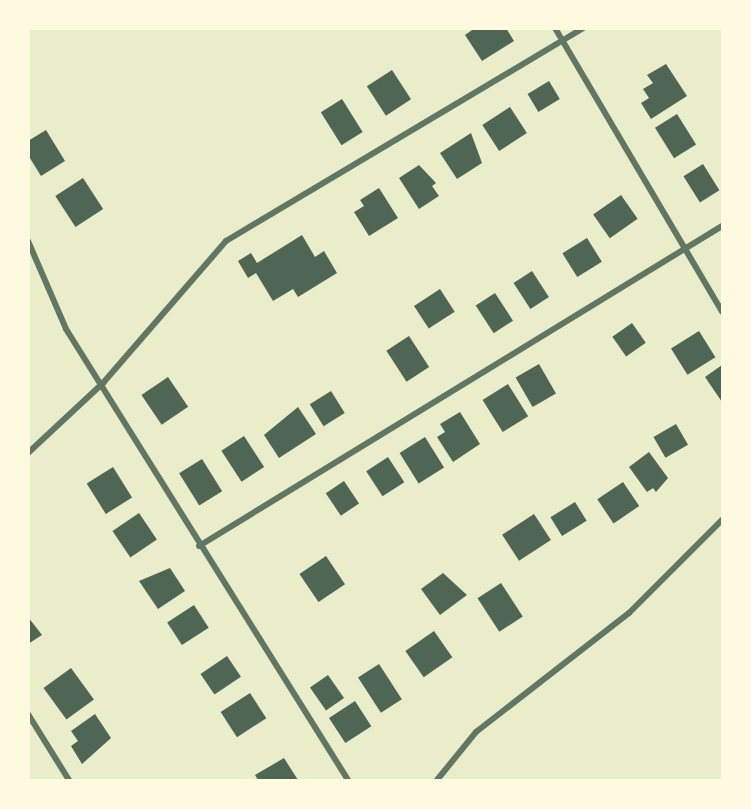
<!DOCTYPE html>
<html>
<head>
<meta charset="utf-8">
<style>
  body { margin:0 }
  #map { position:relative; width:751px; height:809px; overflow:hidden; background:#e9edc9; font-family:"DejaVu Sans",sans-serif }
  div>[style] { position:absolute }
  [style*='--x'] { left:calc(var(--x)*1px); top:calc(var(--y)*1px); width:calc(var(--w)*1px); rotate:calc(var(--a)*1deg) }
  .building>* { inset:0; background:#4f6655; transform-origin:0 0 }
  .minor>* { height:6px; margin:-3px; padding:0 3px; transform-origin:3px; border-radius:3px; background:#617663 }
  span { translate:-50% -50%; white-space:nowrap; text-align:center; line-height:1.15; -webkit-text-stroke:4.5px #fefae0; paint-order:stroke }
  .frame { position:absolute; inset:0; border:30px solid #fefae0; pointer-events:none }
</style>
</head>
<body>
<div id="map">
  <div class="building">
    <div style="clip-path:polygon(475px 28px,506px 28px,514px 41px,482px 61px,465px 35px)"></div>
    <div style="clip-path:polygon(666px 64px,687px 96px,651px 119px,641px 103px,649px 98px,643px 89px,653px 83px,647px 75px)"></div>
    <div style="left:392px;top:70px;width:35px;height:30px;rotate:57deg"></div>
    <div style="left:549px;top:81px;width:21px;height:25px;rotate:59deg"></div>
    <div style="left:342px;top:99px;width:39px;height:25px;rotate:58deg"></div>
    <div style="left:510px;top:107px;width:31px;height:33px;rotate:57deg"></div>
    <div style="left:677px;top:114px;width:36px;height:26px;rotate:58deg"></div>
    <div style="clip-path:polygon(46px 130px,65px 161px,41px 176px,28px 155px,28px 141px)"></div>
    <div style="clip-path:polygon(471px 133px,482px 163px,457px 179px,440px 153px)"></div>
    <div style="left:703px;top:164px;width:31px;height:23px;rotate:58deg"></div>
    <div style="clip-path:polygon(419px 165px,436px 183px,432px 186px,439px 196px,419px 209px,399px 178px)"></div>
    <div style="left:83px;top:178px;width:37px;height:33px;rotate:57deg"></div>
    <div style="clip-path:polygon(379px 188px,398px 218px,369px 236px,354px 212px,364px 206px,360px 200px)"></div>
    <div style="left:621px;top:195px;width:29px;height:34px;rotate:55deg"></div>
    <div style="clip-path:polygon(302px 235px,315px 257px,324px 251px,337px 273px,298px 297px,293px 289px,273px 301px,256px 273px,248px 278px,238px 261px,251px 253px,257px 263px)"></div>
    <div style="left:587px;top:238px;width:28px;height:29px;rotate:58deg"></div>
    <div style="left:532px;top:271px;width:31px;height:22px;rotate:57deg"></div>
    <div style="left:440px;top:289px;width:27px;height:31px;rotate:57deg"></div>
    <div style="left:495px;top:293px;width:33px;height:23px;rotate:57deg"></div>
    <div style="left:632px;top:323px;width:24px;height:24px;rotate:55deg"></div>
    <div style="left:699px;top:331px;width:31px;height:33px;rotate:58deg"></div>
    <div style="left:409px;top:336px;width:37px;height:27px;rotate:57deg"></div>
    <div style="left:539px;top:364px;width:34px;height:27px;rotate:60deg"></div>
    <div style="clip-path:polygon(722px 365px,722px 402px,705px 377px)"></div>
    <div style="left:168px;top:377px;width:36px;height:32px;rotate:56deg"></div>
    <div style="left:508px;top:384px;width:38px;height:30px;rotate:58deg"></div>
    <div style="left:331px;top:391px;width:26px;height:25px;rotate:58deg"></div>
    <div style="clip-path:polygon(298px 407px,316px 434px,279px 458px,264px 435px)"></div>
    <div style="clip-path:polygon(460px 412px,480px 444px,453px 462px,437px 437px,445px 432px,440px 424px)"></div>
    <div style="left:676px;top:424px;width:24px;height:26px;rotate:60deg"></div>
    <div style="left:244px;top:436px;width:37px;height:27px;rotate:57deg"></div>
    <div style="left:425px;top:437px;width:36px;height:30px;rotate:58deg"></div>
    <div style="clip-path:polygon(649px 452px,668px 478px,656px 492px,653px 488px,647px 492px,629px 467px)"></div>
    <div style="left:388px;top:457px;width:30px;height:26px;rotate:57deg"></div>
    <div style="left:202px;top:459px;width:38px;height:27px;rotate:58deg"></div>
    <div style="left:113px;top:467px;width:36px;height:31px;rotate:58deg"></div>
    <div style="left:344px;top:481px;width:27px;height:22px;rotate:56deg"></div>
    <div style="left:623px;top:482px;width:29px;height:31px;rotate:56deg"></div>
    <div style="left:575px;top:502px;width:22px;height:29px;rotate:58deg"></div>
    <div style="left:139px;top:513px;width:32px;height:32px;rotate:56deg"></div>
    <div style="left:534px;top:514px;width:31px;height:38px;rotate:57deg"></div>
    <div style="left:326px;top:556px;width:34px;height:32px;rotate:56deg"></div>
    <div style="clip-path:polygon(170px 568px,185px 591px,158px 609px,139px 581px)"></div>
    <div style="clip-path:polygon(443px 573px,467px 595px,440px 615px,421px 589px)"></div>
    <div style="left:501px;top:583px;width:40px;height:28px;rotate:57deg"></div>
    <div style="left:194px;top:605px;width:27px;height:32px;rotate:57deg"></div>
    <div style="clip-path:polygon(28px 617px,42px 635px,28px 644px)"></div>
    <div style="left:434px;top:631px;width:32px;height:35px;rotate:55deg"></div>
    <div style="left:227px;top:656px;width:25px;height:32px;rotate:56deg"></div>
    <div style="left:379px;top:664px;width:42px;height:25px;rotate:57deg"></div>
    <div style="left:71px;top:668px;width:39px;height:34px;rotate:54deg"></div>
    <div style="left:328px;top:675px;width:28px;height:22px;rotate:55deg"></div>
    <div style="left:250px;top:693px;width:30px;height:35px;rotate:57deg"></div>
    <div style="left:355px;top:701px;width:30px;height:31px;rotate:57deg"></div>
    <div style="clip-path:polygon(95px 714px,111px 738px,82px 764px,71px 746px,78px 741px,71px 731px)"></div>
    <div style="clip-path:polygon(284px 758px,298px 780px,258px 780px,255px 775px)"></div>
  </div>
  <div class="minor">
    <div style="--x:555;--y:28;--w:329;--a:59.5"></div>
    <div style="--x:28;--y:241;--w:96;--a:66.6"></div>
    <div style="--x:66;--y:329;--w:532;--a:57.98"></div>
    <div style="--x:28;--y:453;--w:103;--a:-43"></div>
    <div style="--x:103;--y:383;--w:188;--a:-49.1"></div>
    <div style="--x:226;--y:241;--w:416;--a:-30.8"></div>
    <div style="--x:199;--y:546;--w:613;--a:-31.46"></div>
    <div style="--x:28;--y:714;--w:78;--a:58.2"></div>
    <div style="--x:437;--y:780;--w:62;--a:-50.9"></div>
    <div style="--x:476;--y:732;--w:194;--a:-37.9"></div>
    <div style="--x:629;--y:613;--w:132;--a:-45"></div>
  </div>
  <div class="frame"></div>
</div>
</body>
</html>
